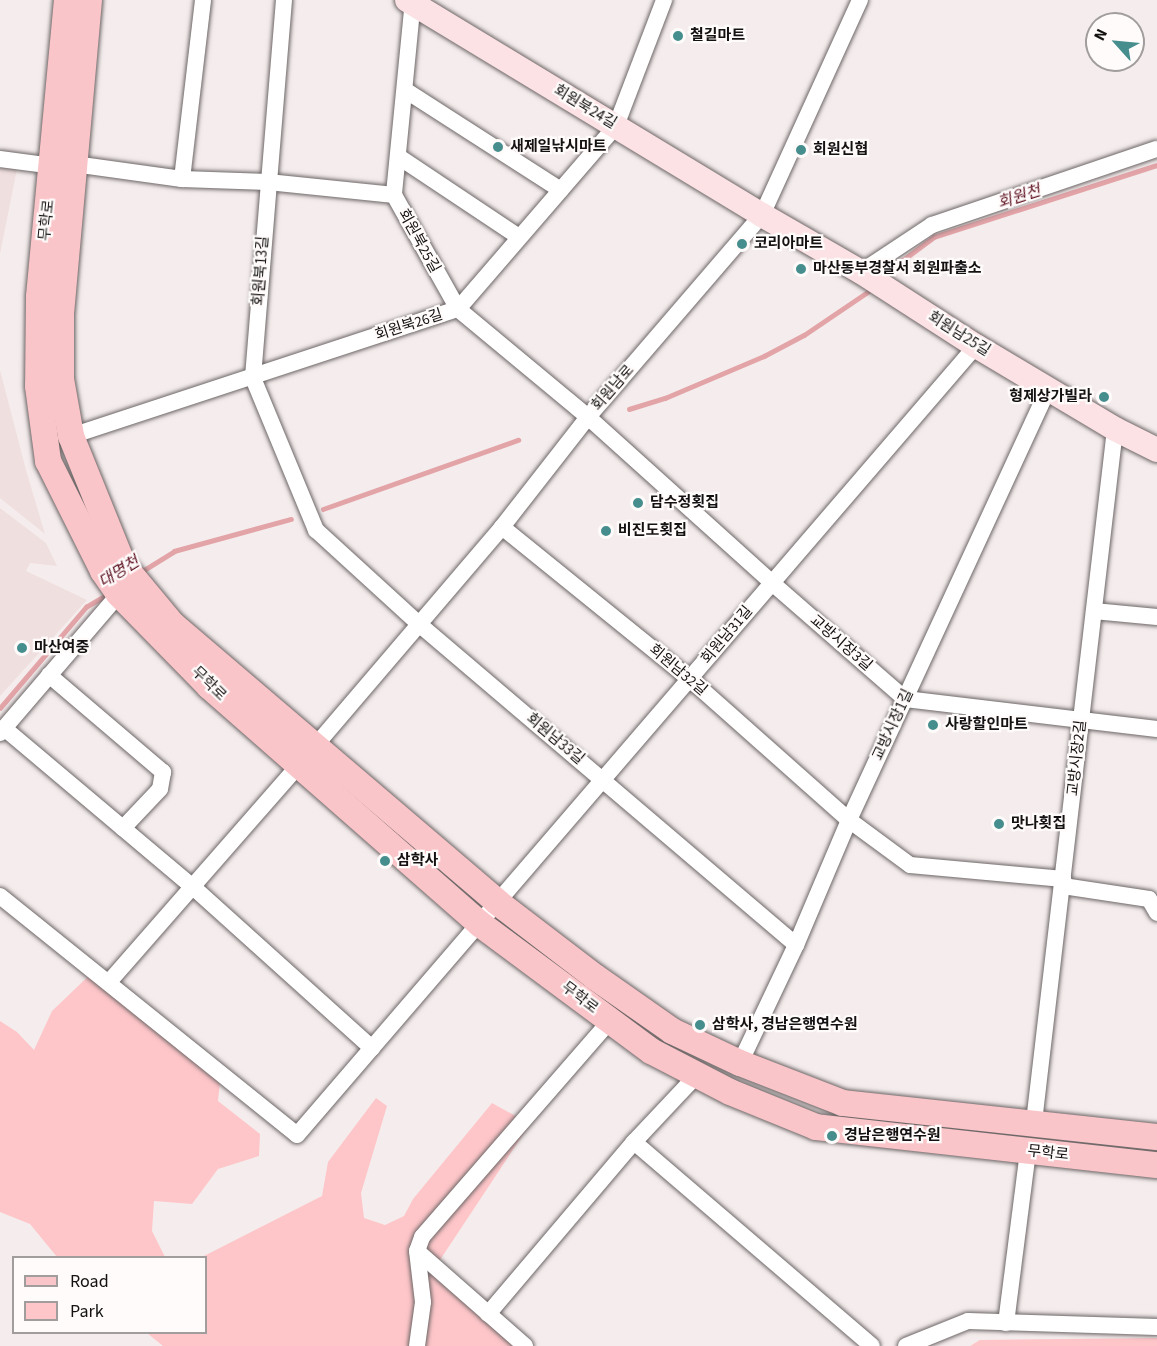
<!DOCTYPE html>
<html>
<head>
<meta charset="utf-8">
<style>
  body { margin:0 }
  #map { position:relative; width:1157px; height:1346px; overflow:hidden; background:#f5eded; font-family:"Source Sans 3","Noto Sans KR",sans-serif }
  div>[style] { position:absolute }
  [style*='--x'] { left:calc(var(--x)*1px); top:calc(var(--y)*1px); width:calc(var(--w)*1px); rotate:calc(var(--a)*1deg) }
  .built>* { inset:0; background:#f0dfdf }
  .green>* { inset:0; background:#fec6c9 }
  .stream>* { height:4.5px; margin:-2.25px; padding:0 2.25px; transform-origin:2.25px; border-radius:2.25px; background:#e3a4a8 }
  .roads { filter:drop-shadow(0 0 2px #6d6666) drop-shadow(0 0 2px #6d6666) }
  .minor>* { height:16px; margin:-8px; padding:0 8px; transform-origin:8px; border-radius:8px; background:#fff }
  .secondary>* { height:24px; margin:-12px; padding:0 12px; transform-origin:12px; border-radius:12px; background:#fce2e4 }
  .primary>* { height:26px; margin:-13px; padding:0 13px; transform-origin:13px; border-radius:13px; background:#fac5c9 }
  .dots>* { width:16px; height:16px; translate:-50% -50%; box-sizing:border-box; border:3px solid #fffbfb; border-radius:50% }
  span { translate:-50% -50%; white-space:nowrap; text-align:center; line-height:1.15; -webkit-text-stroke:4.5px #fffbfb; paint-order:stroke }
  .poi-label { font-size:15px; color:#131111; font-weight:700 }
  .left { translate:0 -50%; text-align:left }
  .right { translate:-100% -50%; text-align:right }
  .street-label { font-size:15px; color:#131111 }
  .water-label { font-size:16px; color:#5e1321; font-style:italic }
  .legend { position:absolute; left:12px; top:1256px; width:195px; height:78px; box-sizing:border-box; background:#fffbfb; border:2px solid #a19d9d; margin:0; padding:8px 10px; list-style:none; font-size:18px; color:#131111 }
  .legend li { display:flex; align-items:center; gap:12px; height:30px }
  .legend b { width:30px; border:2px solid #a19d9d }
  .north { position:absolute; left:1085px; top:12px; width:60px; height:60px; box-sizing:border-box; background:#fffbfb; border:2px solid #a19d9d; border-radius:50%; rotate:297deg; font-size:16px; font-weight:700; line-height:24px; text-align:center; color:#131111 }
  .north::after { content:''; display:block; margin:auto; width:21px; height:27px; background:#468e8d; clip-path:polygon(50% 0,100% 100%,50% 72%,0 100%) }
</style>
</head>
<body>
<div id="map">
  <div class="built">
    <div style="clip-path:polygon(0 160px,18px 164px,0 254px)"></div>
    <div style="clip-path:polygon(0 370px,26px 470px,45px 534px,0 498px)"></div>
    <div style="clip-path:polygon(0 508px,46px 543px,57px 566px,30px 563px,26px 571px,87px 600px,0 696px)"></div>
  </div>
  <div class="green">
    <div style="clip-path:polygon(98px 967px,221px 1073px,218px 1101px,260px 1134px,259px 1156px,218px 1169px,192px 1204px,154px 1201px,152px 1231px,165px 1257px,57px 1257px,30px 1224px,0 1212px,0 1021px,17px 1032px,34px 1050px,52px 1011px)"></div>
    <div style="clip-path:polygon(376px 1098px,387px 1106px,361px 1193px,364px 1218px,385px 1225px,404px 1216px,413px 1199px,492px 1103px,530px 1124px,434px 1269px,520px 1346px,163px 1346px,147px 1333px,206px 1332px,206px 1258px,202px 1257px,322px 1196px,328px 1162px)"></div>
    <div style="clip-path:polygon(1157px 1338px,1157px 1346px,970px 1346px,980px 1340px)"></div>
  </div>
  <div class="stream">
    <div style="--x:896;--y:265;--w:47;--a:-36.4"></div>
    <div style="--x:934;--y:237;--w:234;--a:-17.9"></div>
    <div style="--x:629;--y:409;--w:38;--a:-17"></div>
    <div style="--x:665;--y:398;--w:108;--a:-23"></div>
    <div style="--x:764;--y:356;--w:45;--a:-27.7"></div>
    <div style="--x:804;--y:335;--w:78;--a:-34.1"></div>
    <div style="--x:323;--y:509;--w:207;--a:-19.5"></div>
    <div style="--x:141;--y:572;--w:39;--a:-32"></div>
    <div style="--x:174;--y:551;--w:121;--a:-15.3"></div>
    <div style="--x:0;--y:708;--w:133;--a:-49.6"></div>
    <div style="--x:86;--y:607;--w:27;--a:-31"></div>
  </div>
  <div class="roads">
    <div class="minor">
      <div style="--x:284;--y:0;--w:379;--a:94.7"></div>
      <div style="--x:253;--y:378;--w:165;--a:67.5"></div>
      <div style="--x:316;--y:530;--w:139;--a:42.4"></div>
      <div style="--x:419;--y:624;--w:495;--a:40.4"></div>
      <div style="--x:413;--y:0;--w:196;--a:95.6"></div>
      <div style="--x:394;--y:195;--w:131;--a:60.7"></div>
      <div style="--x:458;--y:309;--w:169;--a:39.7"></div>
      <div style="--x:588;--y:417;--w:246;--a:42"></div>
      <div style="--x:771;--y:582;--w:178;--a:41.1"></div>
      <div style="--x:905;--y:699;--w:254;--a:6.8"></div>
      <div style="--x:405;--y:90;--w:185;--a:32.7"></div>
      <div style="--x:399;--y:157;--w:144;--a:33.7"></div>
      <div style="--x:0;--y:159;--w:53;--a:7.5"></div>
      <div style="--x:74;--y:164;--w:109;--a:7.9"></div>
      <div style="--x:182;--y:179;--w:86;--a:2"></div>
      <div style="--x:268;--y:182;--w:127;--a:5.9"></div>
      <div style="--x:182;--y:179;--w:180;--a:-83.3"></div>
      <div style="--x:861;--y:272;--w:85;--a:-33.5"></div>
      <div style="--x:932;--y:225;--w:237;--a:-18.7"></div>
      <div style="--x:71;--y:436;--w:407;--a:-18.2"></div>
      <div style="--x:458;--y:309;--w:242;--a:-49.2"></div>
      <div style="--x:616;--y:126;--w:135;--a:-69.1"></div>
      <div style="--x:502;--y:527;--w:242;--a:39"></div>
      <div style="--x:690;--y:679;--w:213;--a:41.6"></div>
      <div style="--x:849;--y:820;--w:76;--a:36.4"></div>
      <div style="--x:910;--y:865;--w:154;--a:5.2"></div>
      <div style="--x:1094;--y:611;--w:63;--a:5.4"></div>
      <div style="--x:49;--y:675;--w:150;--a:40.4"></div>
      <div style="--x:163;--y:772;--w:17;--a:100"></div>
      <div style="--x:160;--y:789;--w:54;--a:133.5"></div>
      <div style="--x:4;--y:728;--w:247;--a:40.1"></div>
      <div style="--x:193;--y:887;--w:241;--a:42"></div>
      <div style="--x:0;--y:733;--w:183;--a:-49.4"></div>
      <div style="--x:1063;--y:886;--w:87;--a:8.6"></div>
      <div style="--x:1149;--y:899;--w:16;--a:60"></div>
      <div style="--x:0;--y:896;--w:381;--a:38.8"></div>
      <div style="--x:297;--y:1135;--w:1041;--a:-49.29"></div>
      <div style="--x:109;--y:982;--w:287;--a:-48.8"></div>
      <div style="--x:298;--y:766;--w:314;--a:-49.5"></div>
      <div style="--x:502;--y:527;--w:140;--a:-52"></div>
      <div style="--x:588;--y:417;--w:267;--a:-49.3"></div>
      <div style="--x:762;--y:215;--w:236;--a:-65.5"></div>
      <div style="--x:740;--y:1063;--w:131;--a:-64.6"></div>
      <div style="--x:796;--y:945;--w:136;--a:-67"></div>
      <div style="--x:849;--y:820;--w:476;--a:-65.2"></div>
      <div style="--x:1034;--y:1122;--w:698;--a:-83.33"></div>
      <div style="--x:634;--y:1142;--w:313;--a:40.6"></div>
      <div style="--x:417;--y:1251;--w:144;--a:41.3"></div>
      <div style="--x:488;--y:1314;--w:226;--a:-49.7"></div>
      <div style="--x:634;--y:1142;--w:92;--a:-46.8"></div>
      <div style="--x:1006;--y:1323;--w:173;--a:-82.7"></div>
      <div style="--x:417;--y:1346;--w:44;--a:-82.2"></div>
      <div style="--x:423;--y:1302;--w:51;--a:-96.7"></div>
      <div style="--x:417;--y:1251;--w:15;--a:-70"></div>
      <div style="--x:422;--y:1237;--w:286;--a:-49"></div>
      <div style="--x:906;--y:1346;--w:67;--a:-22"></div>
      <div style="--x:968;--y:1321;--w:189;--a:1.8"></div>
    </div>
    <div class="secondary">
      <div style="--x:407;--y:0;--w:415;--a:31.2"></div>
      <div style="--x:762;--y:215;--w:114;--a:29.9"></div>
      <div style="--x:861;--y:272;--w:137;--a:32.8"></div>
      <div style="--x:976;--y:346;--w:162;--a:30.8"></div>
      <div style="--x:1115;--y:429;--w:47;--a:26.6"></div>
    </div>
    <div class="primary">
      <div style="--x:67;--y:0;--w:298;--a:95.4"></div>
      <div style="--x:39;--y:297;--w:89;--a:90.6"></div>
      <div style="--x:38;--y:386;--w:76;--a:82.4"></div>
      <div style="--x:48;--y:461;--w:123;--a:63.4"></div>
      <div style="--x:103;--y:571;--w:28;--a:55"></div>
      <div style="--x:119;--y:594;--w:129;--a:45.6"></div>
      <div style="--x:209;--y:686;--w:361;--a:41.3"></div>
      <div style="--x:480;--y:924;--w:213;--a:36.6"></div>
      <div style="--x:651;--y:1051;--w:89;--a:27.4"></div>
      <div style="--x:730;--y:1092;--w:93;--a:22.1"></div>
      <div style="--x:816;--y:1127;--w:343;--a:6.4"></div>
      <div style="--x:89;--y:0;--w:312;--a:95.1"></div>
      <div style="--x:61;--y:311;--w:68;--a:90"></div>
      <div style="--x:61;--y:379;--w:58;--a:80"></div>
      <div style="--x:71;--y:436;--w:139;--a:68"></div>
      <div style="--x:123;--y:565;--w:77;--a:50.3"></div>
      <div style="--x:172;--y:624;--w:428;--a:40.5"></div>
      <div style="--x:497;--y:902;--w:123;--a:37.4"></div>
      <div style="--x:595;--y:977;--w:94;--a:35"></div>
      <div style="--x:672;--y:1031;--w:75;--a:25.2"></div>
      <div style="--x:740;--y:1063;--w:110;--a:21.2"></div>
      <div style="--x:843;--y:1103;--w:316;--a:6.2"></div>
    </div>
  </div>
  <div class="dots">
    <div style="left:678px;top:36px;background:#468e8d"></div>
    <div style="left:498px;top:147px;background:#468e8d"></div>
    <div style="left:801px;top:150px;background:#468e8d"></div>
    <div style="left:742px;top:244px;background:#468e8d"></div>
    <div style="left:801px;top:269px;background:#468e8d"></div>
    <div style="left:1104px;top:397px;background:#468e8d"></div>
    <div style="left:638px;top:503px;background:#468e8d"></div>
    <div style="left:606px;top:531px;background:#468e8d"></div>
    <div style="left:22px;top:648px;background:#468e8d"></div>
    <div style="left:933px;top:725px;background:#468e8d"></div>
    <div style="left:999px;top:824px;background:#468e8d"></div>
    <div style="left:385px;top:861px;background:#468e8d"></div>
    <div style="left:700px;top:1025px;background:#468e8d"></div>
    <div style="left:832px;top:1136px;background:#468e8d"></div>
  </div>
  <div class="poi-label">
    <span class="left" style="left:690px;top:36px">철길마트</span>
    <span class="left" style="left:510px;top:147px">새제일낚시마트</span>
    <span class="left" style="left:813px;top:150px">회원신협</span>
    <span class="left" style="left:754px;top:244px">코리아마트</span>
    <span class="left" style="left:813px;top:269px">마산동부경찰서 회원파출소</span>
    <span class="right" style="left:1092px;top:397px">형제상가빌라</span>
    <span class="left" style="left:650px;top:503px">담수정횟집</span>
    <span class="left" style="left:618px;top:531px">비진도횟집</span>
    <span class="left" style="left:34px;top:648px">마산여중</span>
    <span class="left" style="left:945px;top:725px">사랑할인마트</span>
    <span class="left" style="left:1011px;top:824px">맛나횟집</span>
    <span class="left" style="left:397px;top:861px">삼학사</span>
    <span class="left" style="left:712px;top:1025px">삼학사, 경남은행연수원</span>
    <span class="left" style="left:844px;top:1136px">경남은행연수원</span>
  </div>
  <div class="street-label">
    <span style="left:585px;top:107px;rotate:31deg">회원북24길</span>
    <span style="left:47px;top:220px;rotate:-84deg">무학로</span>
    <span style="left:419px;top:241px;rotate:61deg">회원북25길</span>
    <span style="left:261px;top:271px;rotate:-86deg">회원북13길</span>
    <span style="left:409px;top:325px;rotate:-18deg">회원북26길</span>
    <span style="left:959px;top:334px;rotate:32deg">회원남25길</span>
    <span style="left:613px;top:388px;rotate:-49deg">회원남로</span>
    <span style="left:727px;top:635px;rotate:-50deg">회원남31길</span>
    <span style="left:841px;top:643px;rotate:41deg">교방시장3길</span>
    <span style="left:678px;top:670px;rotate:40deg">회원남32길</span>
    <span style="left:209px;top:684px;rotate:44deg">무학로</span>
    <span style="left:893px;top:725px;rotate:-65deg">교방시장1길</span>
    <span style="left:555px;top:739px;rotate:40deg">회원남33길</span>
    <span style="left:1077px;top:758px;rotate:-84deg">교방시장2길</span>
    <span style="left:580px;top:998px;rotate:37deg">무학로</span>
    <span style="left:1048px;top:1153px;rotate:6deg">무학로</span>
  </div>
  <div class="water-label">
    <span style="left:1019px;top:197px;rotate:-18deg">회원천</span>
    <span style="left:119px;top:572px;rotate:-32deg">대명천</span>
  </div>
  <ul class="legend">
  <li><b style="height:8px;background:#fac5c9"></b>Road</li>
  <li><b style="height:16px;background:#fec6c9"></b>Park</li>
  </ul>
  <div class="north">N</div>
</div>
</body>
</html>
